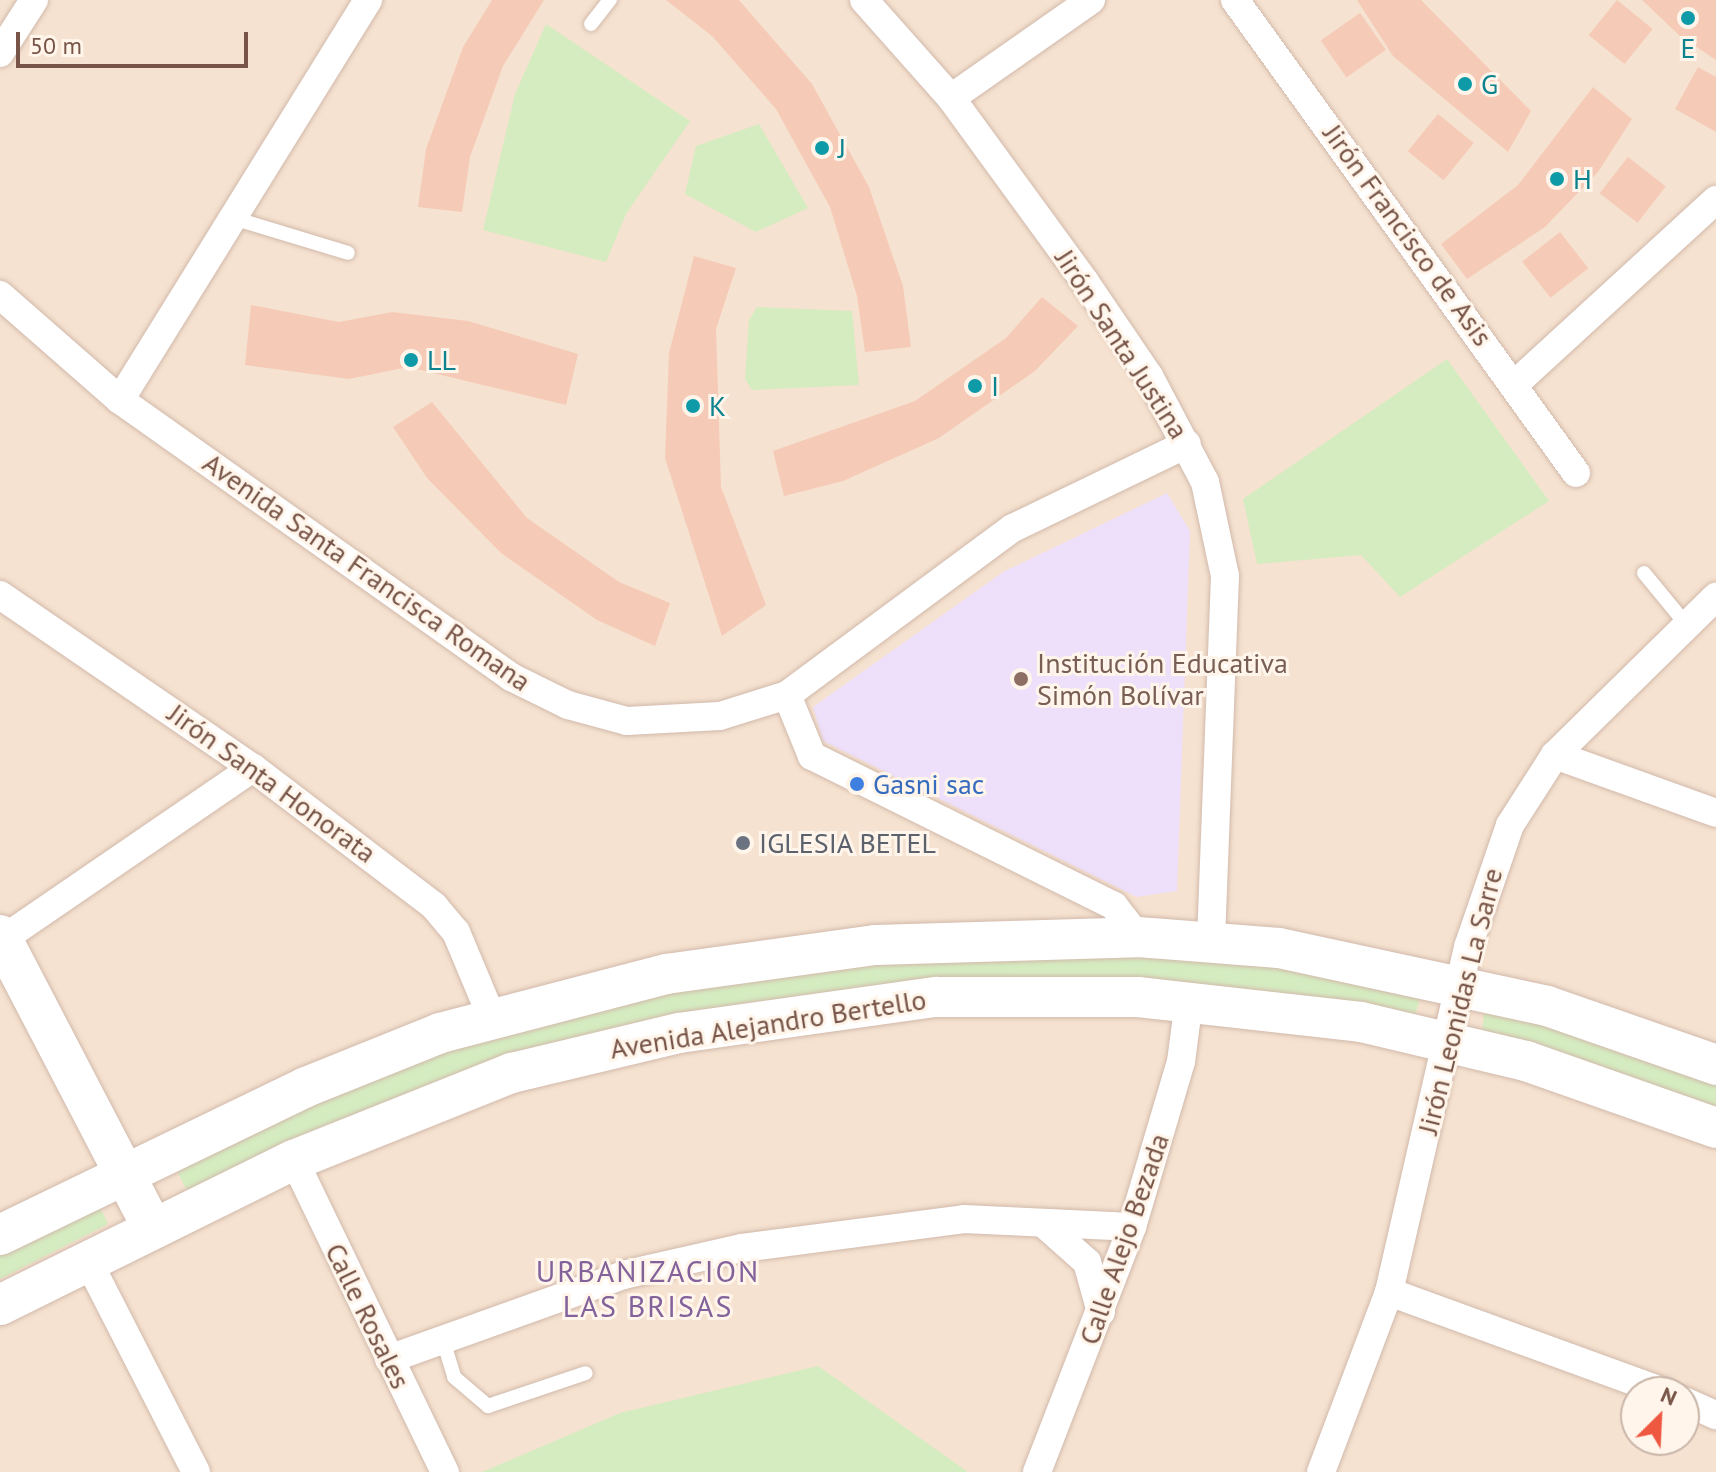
<!DOCTYPE html>
<html>
<head>
<meta charset="utf-8">
<style>
  body { margin:0 }
  #map { position:relative; width:1716px; height:1472px; overflow:hidden; background:#fef1e2; font-family:"PT Sans",sans-serif }
  div>[style] { position:absolute }
  [style*='--x'] { left:calc(var(--x)*1px); top:calc(var(--y)*1px); width:calc(var(--w)*1px); rotate:calc(var(--a)*1deg) }
  .residential>* { inset:0; background:#f6e2d0 }
  .education>* { inset:0; background:#eedffa }
  .green>* { inset:0; background:#d5ecc0 }
  .building>* { inset:0; background:#f5cbb8; transform-origin:0 0 }
  .roads { filter:drop-shadow(0 0 2px #d1b9ab) drop-shadow(0 0 2px #d1b9ab) }
  .lane>* { height:14px; margin:-7px; padding:0 7px; transform-origin:7px; border-radius:7px; background:#fff }
  .street>* { height:28px; margin:-14px; padding:0 14px; transform-origin:14px; border-radius:14px; background:#fff }
  .secondary>* { height:40px; margin:-20px; padding:0 20px; transform-origin:20px; border-radius:20px; background:#fff }
  .dots>* { width:22px; height:22px; translate:-50% -50%; box-sizing:border-box; border:4px solid #fff5ea; border-radius:50% }
  span { translate:-50% -50%; white-space:nowrap; text-align:center; line-height:1.15; -webkit-text-stroke:6px #fff5ea; paint-order:stroke }
  .culture-label { font-size:28px; color:#0d838f }
  .left { translate:0 -50%; text-align:left }
  .street-label { font-size:28px; color:#775447 }
  .education-label { font-size:28px; color:#785e54 }
  .shop-label { font-size:28px; color:#366cbe }
  .worship-label { font-size:28px; color:#5b616d }
  .neighbourhood-label { font-size:30px; color:#83629b; letter-spacing:2px }
  .north { position:absolute; left:1620px; top:1376px; width:80px; height:80px; box-sizing:border-box; background:#fff5ea; border:2px solid #c9b5a9; border-radius:50%; rotate:24deg; font-size:22px; font-weight:700; line-height:32px; text-align:center; color:#775447 }
  .north::after { content:''; display:block; margin:auto; width:28px; height:36px; background:#ef5840; clip-path:polygon(50% 0,100% 100%,50% 72%,0 100%) }
  .scale { position:absolute; left:16px; top:32px; width:232px; height:36px; box-sizing:border-box; border:4px solid #775447; border-top:0; padding-left:10px; font-size:24px; line-height:28px; white-space:nowrap; color:#775447; -webkit-text-stroke:6px #fff5ea; paint-order:stroke }
</style>
</head>
<body>
<div id="map">
  <div class="residential">
    <div style="clip-path:polygon(evenodd,0 0,1716px 0,1716px 1472px,0 1472px,0 0,1636px 1392px,1684px 1392px,1684px 1440px,1636px 1440px,1636px 1392px)"></div>
  </div>
  <div class="education">
    <div style="clip-path:polygon(1167px 493px,1190px 531px,1177px 891px,1137px 897px,823px 741px,813px 707px,1003px 572px)"></div>
  </div>
  <div class="green">
    <div style="clip-path:polygon(546px 24px,690px 121px,626px 214px,606px 262px,483px 230px,515px 94px)"></div>
    <div style="clip-path:polygon(759px 124px,808px 208px,756px 232px,685px 194px,696px 146px)"></div>
    <div style="clip-path:polygon(757px 307px,852px 311px,859px 385px,752px 390px,745px 379px,749px 320px)"></div>
    <div style="clip-path:polygon(1447px 359px,1549px 501px,1400px 597px,1361px 555px,1257px 564px,1243px 499px)"></div>
    <div style="clip-path:polygon(1034px 951px,1270px 964px,1422px 990px,1414px 1020px,767px 1002px,189px 1195px,171px 1159px,427px 1052px,800px 960px)"></div>
    <div style="clip-path:polygon(1484px 1010px,1506px 1011px,1716px 1080px,1716px 1119px,1482px 1036px)"></div>
    <div style="clip-path:polygon(97px 1200px,108px 1224px,0 1279px,0 1248px)"></div>
    <div style="clip-path:polygon(818px 1366px,968px 1472px,482px 1472px,620px 1413px)"></div>
  </div>
  <div class="building">
    <div style="clip-path:polygon(492px 0,544px 0,503px 66px,470px 157px,462px 212px,418px 207px,426px 149px,463px 47px)"></div>
    <div style="clip-path:polygon(666px 0,739px 0,812px 84px,869px 187px,903px 286px,911px 347px,865px 352px,857px 296px,830px 207px,776px 109px,712px 36px)"></div>
    <div style="clip-path:polygon(1357px 0,1421px 0,1531px 111px,1508px 152px,1393px 56px)"></div>
    <div style="left:1617px;top:0;width:46px;height:45px;rotate:39deg"></div>
    <div style="clip-path:polygon(1642px 0,1716px 0,1716px 60px,1680px 36px)"></div>
    <div style="left:1360px;top:13px;width:45px;height:48px;rotate:55deg"></div>
    <div style="clip-path:polygon(1698px 67px,1716px 77px,1716px 132px,1675px 109px)"></div>
    <div style="clip-path:polygon(1593px 87px,1632px 119px,1598px 172px,1545px 227px,1467px 279px,1441px 244px,1518px 185px)"></div>
    <div style="left:1438px;top:114px;width:46px;height:48px;rotate:39deg"></div>
    <div style="left:1628px;top:157px;width:48px;height:46px;rotate:38deg"></div>
    <div style="left:1560px;top:232px;width:46px;height:48px;rotate:52deg"></div>
    <div style="clip-path:polygon(694px 256px,736px 268px,716px 329px,721px 487px,766px 605px,722px 636px,665px 458px,669px 353px)"></div>
    <div style="clip-path:polygon(1042px 297px,1078px 326px,1035px 371px,939px 438px,843px 481px,784px 496px,773px 451px,915px 401px,1006px 338px)"></div>
    <div style="clip-path:polygon(251px 305px,339px 322px,392px 312px,468px 321px,578px 354px,566px 405px,408px 367px,349px 379px,245px 365px)"></div>
    <div style="clip-path:polygon(432px 402px,527px 518px,619px 582px,670px 603px,655px 646px,597px 620px,501px 553px,427px 478px,393px 427px)"></div>
  </div>
  <div class="roads">
    <div class="lane">
      <div style="--x:591;--y:24;--w:31;--a:-52"></div>
      <div style="--x:233;--y:218;--w:120;--a:16.9"></div>
      <div style="--x:1644;--y:573;--w:65;--a:50.6"></div>
      <div style="--x:443;--y:1340;--w:39;--a:73"></div>
      <div style="--x:454;--y:1377;--w:45;--a:40.5"></div>
      <div style="--x:488;--y:1406;--w:103;--a:-18.6"></div>
    </div>
    <div class="street">
      <div style="--x:864;--y:0;--w:131;--a:48.4"></div>
      <div style="--x:951;--y:98;--w:228;--a:53.9"></div>
      <div style="--x:1085;--y:282;--w:114;--a:55.8"></div>
      <div style="--x:1149;--y:376;--w:120;--a:62.2"></div>
      <div style="--x:1205;--y:482;--w:96;--a:78"></div>
      <div style="--x:1225;--y:576;--w:364;--a:92.2"></div>
      <div style="--x:1235;--y:0;--w:583;--a:54.21"></div>
      <div style="--x:0;--y:53;--w:63;--a:-57.3"></div>
      <div style="--x:951;--y:98;--w:171;--a:-35"></div>
      <div style="--x:0;--y:295;--w:159;--a:41.2"></div>
      <div style="--x:120;--y:400;--w:479;--a:35.3"></div>
      <div style="--x:511;--y:677;--w:64;--a:26.2"></div>
      <div style="--x:568;--y:705;--w:61;--a:15.2"></div>
      <div style="--x:627;--y:721;--w:93;--a:-3.1"></div>
      <div style="--x:720;--y:716;--w:70;--a:-17.4"></div>
      <div style="--x:787;--y:695;--w:281;--a:-36.5"></div>
      <div style="--x:1013;--y:528;--w:193;--a:-25.8"></div>
      <div style="--x:1516;--y:383;--w:271;--a:-42.5"></div>
      <div style="--x:120;--y:400;--w:471;--a:-58.2"></div>
      <div style="--x:0;--y:595;--w:306;--a:34.4"></div>
      <div style="--x:253;--y:768;--w:228;--a:37.3"></div>
      <div style="--x:434;--y:906;--w:34;--a:50"></div>
      <div style="--x:456;--y:932;--w:93;--a:67.3"></div>
      <div style="--x:787;--y:695;--w:66;--a:67.7"></div>
      <div style="--x:812;--y:756;--w:337;--a:26.4"></div>
      <div style="--x:1114;--y:906;--w:39;--a:52"></div>
      <div style="--x:1555;--y:755;--w:171;--a:19.8"></div>
      <div style="--x:3;--y:939;--w:303;--a:-34.4"></div>
      <div style="--x:294;--y:1160;--w:347;--a:64.2"></div>
      <div style="--x:1043;--y:1223;--w:59;--a:41.6"></div>
      <div style="--x:1087;--y:1262;--w:52;--a:74.4"></div>
      <div style="--x:88;--y:1261;--w:237;--a:62.9"></div>
      <div style="--x:1389;--y:1292;--w:293;--a:20"></div>
      <div style="--x:389;--y:1359;--w:249;--a:-19.7"></div>
      <div style="--x:623;--y:1275;--w:122;--a:-12.8"></div>
      <div style="--x:742;--y:1248;--w:224;--a:-7.4"></div>
      <div style="--x:964;--y:1219;--w:168;--a:2.7"></div>
      <div style="--x:1684;--y:1401;--w:35;--a:24"></div>
      <div style="--x:1037;--y:1472;--w:263;--a:-68.8"></div>
      <div style="--x:1132;--y:1227;--w:172;--a:-73.5"></div>
      <div style="--x:1181;--y:1062;--w:63;--a:-82.6"></div>
      <div style="--x:1321;--y:1472;--w:192;--a:-69.3"></div>
      <div style="--x:1389;--y:1292;--w:354;--a:-77.1"></div>
      <div style="--x:1468;--y:947;--w:129;--a:-71"></div>
      <div style="--x:1510;--y:825;--w:83;--a:-57.3"></div>
      <div style="--x:1555;--y:755;--w:226;--a:-44.5"></div>
    </div>
    <div class="secondary">
      <div style="--x:0;--y:935;--w:331;--a:62.5"></div>
      <div style="--x:0;--y:1235;--w:340;--a:-25.8"></div>
      <div style="--x:306;--y:1087;--w:144;--a:-21.9"></div>
      <div style="--x:440;--y:1033;--w:234;--a:-14.6"></div>
      <div style="--x:666;--y:974;--w:211;--a:-7.9"></div>
      <div style="--x:875;--y:945;--w:263;--a:-1.7"></div>
      <div style="--x:1138;--y:937;--w:141;--a:4.5"></div>
      <div style="--x:1279;--y:948;--w:274;--a:12.2"></div>
      <div style="--x:1547;--y:1006;--w:179;--a:19.2"></div>
      <div style="--x:0;--y:1305;--w:328;--a:-26.3"></div>
      <div style="--x:294;--y:1160;--w:235;--a:-21.8"></div>
      <div style="--x:512;--y:1073;--w:172;--a:-13.5"></div>
      <div style="--x:679;--y:1033;--w:260;--a:-8"></div>
      <div style="--x:936;--y:997;--w:202;--a:0"></div>
      <div style="--x:1138;--y:997;--w:224;--a:6.4"></div>
      <div style="--x:1361;--y:1022;--w:170;--a:13.3"></div>
      <div style="--x:1526;--y:1061;--w:201;--a:19.4"></div>
    </div>
  </div>
  <div class="dots">
    <div style="left:1688px;top:18px;background:#0f9aa8"></div>
    <div style="left:1465px;top:84px;background:#0f9aa8"></div>
    <div style="left:822px;top:148px;background:#0f9aa8"></div>
    <div style="left:1557px;top:179px;background:#0f9aa8"></div>
    <div style="left:411px;top:360px;background:#0f9aa8"></div>
    <div style="left:975px;top:386px;background:#0f9aa8"></div>
    <div style="left:693px;top:406px;background:#0f9aa8"></div>
    <div style="left:1021px;top:679px;background:#8d6e63"></div>
    <div style="left:857px;top:784px;background:#3f7fe0"></div>
    <div style="left:743px;top:843px;background:#6b7280"></div>
  </div>
  <div class="culture-label">
    <span style="left:1688px;top:48px">E</span>
    <span class="left" style="left:1481px;top:84px">G</span>
    <span class="left" style="left:838px;top:148px">J</span>
    <span class="left" style="left:1573px;top:179px">H</span>
    <span class="left" style="left:427px;top:360px">LL</span>
    <span class="left" style="left:991px;top:386px">I</span>
    <span class="left" style="left:709px;top:406px">K</span>
  </div>
  <div class="street-label">
    <span style="left:1408px;top:235px;rotate:54deg">Jirón Francisco de Asis</span>
    <span style="left:1122px;top:344px;rotate:57deg">Jirón Santa Justina</span>
    <span style="left:367px;top:572px;rotate:35deg">Avenida Santa Francisca Romana</span>
    <span style="left:272px;top:783px;rotate:36deg">Jirón Santa Honorata</span>
    <span style="left:1460px;top:1001px;rotate:-76deg">Jirón Leonidas La Sarre</span>
    <span style="left:768px;top:1024px;rotate:-9deg">Avenida Alejandro Bertello</span>
    <span style="left:1124px;top:1239px;rotate:-71deg">Calle Alejo Bezada</span>
    <span style="left:368px;top:1316px;rotate:64deg">Calle Rosales</span>
  </div>
  <div class="education-label">
    <span class="left" style="left:1037px;top:679px">Institución Educativa<br>Simón Bolívar</span>
  </div>
  <div class="shop-label">
    <span class="left" style="left:873px;top:784px">Gasni sac</span>
  </div>
  <div class="worship-label">
    <span class="left" style="left:759px;top:843px">IGLESIA BETEL</span>
  </div>
  <div class="neighbourhood-label">
    <span style="left:648px;top:1288px">URBANIZACION<br>LAS BRISAS</span>
  </div>
  <div class="north">N</div>
  <div class="scale">50 m</div>
</div>
</body>
</html>
